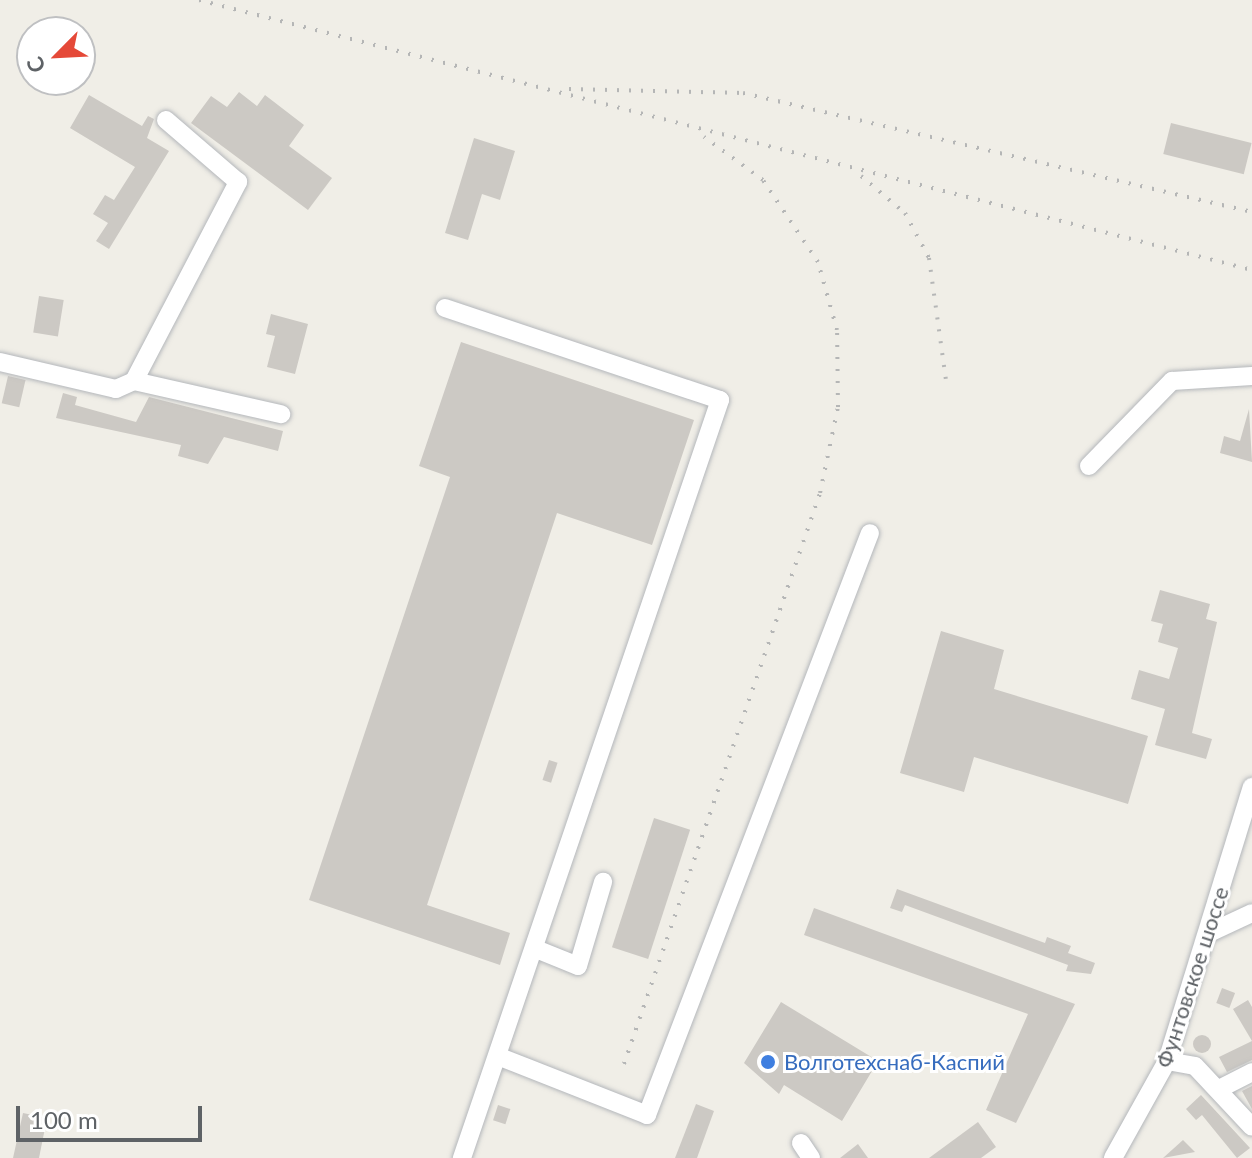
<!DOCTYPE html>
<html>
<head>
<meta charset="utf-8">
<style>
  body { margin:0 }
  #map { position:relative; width:1252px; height:1158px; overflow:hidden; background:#f0eee7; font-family:Lato,sans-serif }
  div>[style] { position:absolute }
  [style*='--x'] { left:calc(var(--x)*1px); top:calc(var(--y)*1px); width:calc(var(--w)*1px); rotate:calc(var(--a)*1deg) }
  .building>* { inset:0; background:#ccc9c4; transform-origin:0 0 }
  .round { border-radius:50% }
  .roads { filter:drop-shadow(0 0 2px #b4b7bb) drop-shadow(0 0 2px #b4b7bb) }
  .minor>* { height:18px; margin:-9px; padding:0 9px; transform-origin:9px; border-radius:9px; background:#fff }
  .rail>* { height:4px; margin-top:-2px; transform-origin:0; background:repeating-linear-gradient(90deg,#b5b6b6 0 2px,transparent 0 12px) }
  .dots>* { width:22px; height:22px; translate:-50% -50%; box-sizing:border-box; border:4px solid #fff; border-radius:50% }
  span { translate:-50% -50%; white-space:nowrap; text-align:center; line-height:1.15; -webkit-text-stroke:6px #fff; paint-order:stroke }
  .street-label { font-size:22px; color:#5e6266 }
  .shop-label { font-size:22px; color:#366cbe }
  .left { translate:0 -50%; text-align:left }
  .north { position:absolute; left:16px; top:16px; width:80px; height:80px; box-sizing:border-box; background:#fff; border:2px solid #bfc0c2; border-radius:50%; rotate:246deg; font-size:22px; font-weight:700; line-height:32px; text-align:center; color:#5e6266 }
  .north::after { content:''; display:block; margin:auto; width:28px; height:36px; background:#e54938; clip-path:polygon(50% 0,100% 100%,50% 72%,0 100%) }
  .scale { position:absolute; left:16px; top:1106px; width:186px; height:36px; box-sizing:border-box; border:4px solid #5e6266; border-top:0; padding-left:10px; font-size:24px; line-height:28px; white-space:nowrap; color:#5e6266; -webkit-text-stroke:6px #fff; paint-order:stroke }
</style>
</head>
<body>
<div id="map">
  <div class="building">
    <div style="clip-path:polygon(239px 92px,257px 106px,265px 95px,304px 125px,289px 146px,332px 178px,308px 210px,191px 123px,211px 96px,227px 107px)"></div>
    <div style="clip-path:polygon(89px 95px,142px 126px,148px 116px,154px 119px,147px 138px,169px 151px,109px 249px,96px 241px,108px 223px,93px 214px,105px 195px,114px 200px,135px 167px,70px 128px)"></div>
    <div style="left:1171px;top:123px;width:83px;height:32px;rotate:14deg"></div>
    <div style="clip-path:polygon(474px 138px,515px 151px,500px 200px,482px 194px,468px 240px,445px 233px)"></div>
    <div style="left:39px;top:296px;width:25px;height:37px;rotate:9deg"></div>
    <div style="clip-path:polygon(271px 314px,308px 324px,295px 374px,267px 367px,275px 336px,266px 334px)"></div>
    <div style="clip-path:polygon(461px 342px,694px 420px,652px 545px,557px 513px,427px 905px,510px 933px,500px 965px,309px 900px,450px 477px,419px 466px)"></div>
    <div style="left:8px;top:376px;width:18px;height:28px;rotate:13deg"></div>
    <div style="clip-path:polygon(63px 393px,77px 397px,75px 405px,136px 422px,149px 397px,283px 431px,278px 451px,224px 437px,208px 464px,178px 456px,181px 445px,56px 418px)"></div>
    <div style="clip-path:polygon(1249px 409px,1252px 462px,1220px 453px,1224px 436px,1240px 441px)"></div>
    <div style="clip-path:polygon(1160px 590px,1210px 604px,1206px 619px,1217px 622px,1192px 733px,1212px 739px,1206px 759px,1155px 745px,1165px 709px,1131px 699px,1139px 670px,1169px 679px,1178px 648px,1158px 642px,1163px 624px,1151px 621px)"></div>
    <div style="clip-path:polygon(941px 631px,1004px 650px,994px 689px,1148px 736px,1128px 804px,974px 757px,964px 792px,900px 773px)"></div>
    <div style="left:549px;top:760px;width:9px;height:21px;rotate:18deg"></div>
    <div style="left:654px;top:818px;width:38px;height:136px;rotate:18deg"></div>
    <div style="clip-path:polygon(897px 889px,1045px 943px,1047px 937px,1071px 946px,1068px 953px,1095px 963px,1091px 974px,1066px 971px,1068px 965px,905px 905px,902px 912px,890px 908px)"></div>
    <div style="clip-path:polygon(814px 908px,1075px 1004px,1016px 1123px,986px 1110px,1028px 1014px,804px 935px)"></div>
    <div style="left:1222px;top:988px;width:14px;height:16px;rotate:21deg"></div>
    <div style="clip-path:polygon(1248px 1000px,1252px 1007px,1252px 1060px,1227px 1072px,1219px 1057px,1252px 1041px,1233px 1009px)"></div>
    <div style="clip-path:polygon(781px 1002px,878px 1061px,842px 1121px,784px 1085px,779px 1094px,744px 1063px)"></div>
    <div class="round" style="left:1193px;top:1035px;width:18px;height:18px"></div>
    <div style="clip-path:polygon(1252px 1086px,1252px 1109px,1242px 1091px)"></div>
    <div style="clip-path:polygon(1201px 1095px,1250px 1148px,1237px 1158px,1202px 1115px,1196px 1120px,1186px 1109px)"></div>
    <div style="clip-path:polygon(696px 1104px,714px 1111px,697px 1158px,675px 1158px)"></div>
    <div style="left:498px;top:1105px;width:13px;height:16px;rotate:18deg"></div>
    <div style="clip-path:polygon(23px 1113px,47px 1118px,39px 1158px,13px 1158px)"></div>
    <div style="clip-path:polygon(978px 1122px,996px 1147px,981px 1158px,929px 1158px)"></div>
    <div style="clip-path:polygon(1183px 1140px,1195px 1152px,1163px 1158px)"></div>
    <div style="clip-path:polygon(858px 1144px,868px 1158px,840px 1158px)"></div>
  </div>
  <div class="roads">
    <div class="minor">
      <div style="--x:445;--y:308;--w:290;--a:18.5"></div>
      <div style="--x:720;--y:400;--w:801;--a:108.8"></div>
      <div style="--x:0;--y:362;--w:119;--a:13.1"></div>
      <div style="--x:116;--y:389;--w:20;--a:-24"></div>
      <div style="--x:134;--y:381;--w:225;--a:-62.4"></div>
      <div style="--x:238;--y:182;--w:95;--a:-139.3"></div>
      <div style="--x:134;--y:381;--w:151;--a:12.7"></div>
      <div style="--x:1089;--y:466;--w:119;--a:-45.7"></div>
      <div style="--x:1172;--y:381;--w:80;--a:-3.6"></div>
      <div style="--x:1209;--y:933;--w:47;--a:-24.9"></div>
      <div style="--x:536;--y:949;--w:45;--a:22"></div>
      <div style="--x:578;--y:966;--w:88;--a:-73.4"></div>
      <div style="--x:500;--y:1057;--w:158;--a:21.5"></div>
      <div style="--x:647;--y:1115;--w:623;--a:-69.04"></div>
      <div style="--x:1167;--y:1061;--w:28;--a:10"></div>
      <div style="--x:1195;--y:1066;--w:83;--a:46.9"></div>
      <div style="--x:1219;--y:1089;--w:37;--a:-27"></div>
      <div style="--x:801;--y:1143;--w:18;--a:56"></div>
      <div style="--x:1113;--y:1158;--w:111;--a:-60.9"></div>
      <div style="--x:1167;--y:1061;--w:287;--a:-72.8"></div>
    </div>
  </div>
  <div class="rail">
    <div style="--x:199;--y:0;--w:1087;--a:14.38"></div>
    <div style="--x:569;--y:89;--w:174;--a:1.3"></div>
    <div style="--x:743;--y:93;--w:523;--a:13.16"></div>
    <div style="--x:861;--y:176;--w:57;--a:40.1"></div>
    <div style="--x:905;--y:213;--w:51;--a:61.9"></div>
    <div style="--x:929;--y:258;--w:123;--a:82.1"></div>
    <div style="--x:624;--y:1064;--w:604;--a:-71.05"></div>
    <div style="--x:820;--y:493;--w:88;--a:-78.2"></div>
    <div style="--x:838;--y:407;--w:77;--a:-90.7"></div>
    <div style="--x:837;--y:330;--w:71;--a:-105.6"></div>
    <div style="--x:818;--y:262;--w:99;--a:-123.9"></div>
    <div style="--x:763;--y:180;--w:73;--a:-143.9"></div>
  </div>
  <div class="dots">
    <div style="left:768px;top:1062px;background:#3f7fe0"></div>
  </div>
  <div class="street-label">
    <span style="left:1192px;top:977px;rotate:-72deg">Фунтовское шоссе</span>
  </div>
  <div class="shop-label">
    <span class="left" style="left:784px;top:1062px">Волготехснаб-Каспий</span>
  </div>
  <div class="north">С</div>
  <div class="scale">100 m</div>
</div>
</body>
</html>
